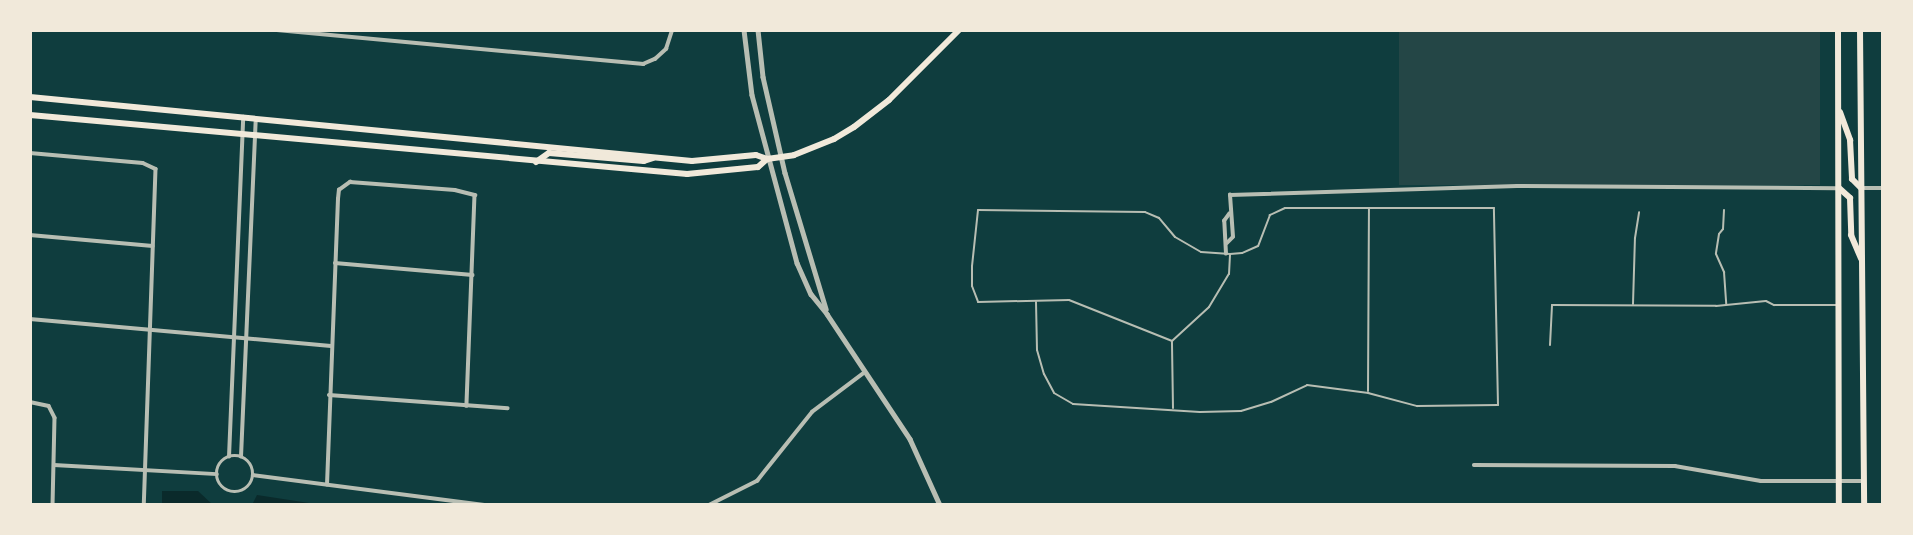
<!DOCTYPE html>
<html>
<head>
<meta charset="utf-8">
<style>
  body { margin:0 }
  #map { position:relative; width:1913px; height:535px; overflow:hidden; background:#0f3d3e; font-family:Poppins,sans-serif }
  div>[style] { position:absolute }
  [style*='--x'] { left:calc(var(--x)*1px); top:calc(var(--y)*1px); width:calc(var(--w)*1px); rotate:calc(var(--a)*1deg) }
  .green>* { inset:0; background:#244646; transform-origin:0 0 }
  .water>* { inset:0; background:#0a2a2b }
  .service>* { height:2px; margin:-1px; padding:0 1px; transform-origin:1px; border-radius:1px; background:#b8beb3 }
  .minor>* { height:3.5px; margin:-1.75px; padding:0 1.75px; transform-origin:1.75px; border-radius:1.75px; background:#b8beb3 }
  .minor>.ring { margin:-1.75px; padding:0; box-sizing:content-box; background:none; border:3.5px solid #b8beb3; border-radius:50% }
  .tertiary>* { height:4.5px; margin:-2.25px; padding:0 2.25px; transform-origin:2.25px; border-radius:2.25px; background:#b8beb3 }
  .primary>* { height:6px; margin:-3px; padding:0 3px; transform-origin:3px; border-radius:3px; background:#f1e9da }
  .trunk>* { height:6px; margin:-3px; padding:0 3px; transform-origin:3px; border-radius:3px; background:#f1e9da }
  span { translate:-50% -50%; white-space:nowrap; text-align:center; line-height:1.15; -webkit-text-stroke:7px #f1e9da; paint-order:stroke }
  .frame { position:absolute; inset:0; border:32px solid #f1e9da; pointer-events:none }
</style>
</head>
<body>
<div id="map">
  <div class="green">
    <div style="left:1399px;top:30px;width:421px;height:155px"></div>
  </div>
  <div class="water">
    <div style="clip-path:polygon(162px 491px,198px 491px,213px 505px,162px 505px)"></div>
    <div style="clip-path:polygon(257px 495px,322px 505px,252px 505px)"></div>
  </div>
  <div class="service">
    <div style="--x:1724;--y:210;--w:19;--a:93"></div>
    <div style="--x:1723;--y:229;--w:6;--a:129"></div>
    <div style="--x:1719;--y:234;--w:20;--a:99"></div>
    <div style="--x:1716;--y:254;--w:20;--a:66"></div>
    <div style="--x:1724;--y:272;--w:32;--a:86"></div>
    <div style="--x:1036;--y:302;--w:48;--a:88.8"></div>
    <div style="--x:1037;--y:350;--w:25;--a:74"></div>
    <div style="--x:1044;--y:374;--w:21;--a:62"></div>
    <div style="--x:1054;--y:393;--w:22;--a:30"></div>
    <div style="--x:1073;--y:404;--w:127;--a:3.6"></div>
    <div style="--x:1200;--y:412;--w:41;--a:-1.4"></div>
    <div style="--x:1241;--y:411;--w:31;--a:-17"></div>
    <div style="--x:1271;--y:402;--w:40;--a:-25"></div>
    <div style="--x:1307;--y:385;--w:62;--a:7.5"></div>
    <div style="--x:1368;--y:393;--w:51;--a:14.9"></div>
    <div style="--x:1417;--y:406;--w:81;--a:-0.7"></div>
    <div style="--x:1498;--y:405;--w:197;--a:-91.2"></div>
    <div style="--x:1494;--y:208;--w:209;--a:180"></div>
    <div style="--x:1285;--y:208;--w:17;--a:155"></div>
    <div style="--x:1270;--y:215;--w:33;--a:111"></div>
    <div style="--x:1258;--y:246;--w:17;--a:156"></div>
    <div style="--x:1242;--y:253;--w:12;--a:175"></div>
    <div style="--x:1230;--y:254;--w:29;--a:-176"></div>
    <div style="--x:1201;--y:252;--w:30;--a:-150"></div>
    <div style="--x:1175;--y:237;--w:25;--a:-130"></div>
    <div style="--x:1159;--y:218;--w:15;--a:-157"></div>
    <div style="--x:1145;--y:212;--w:167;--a:-179.3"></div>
    <div style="--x:978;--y:210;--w:56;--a:96.1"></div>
    <div style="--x:972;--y:266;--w:20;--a:90"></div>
    <div style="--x:972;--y:286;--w:17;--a:69"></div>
    <div style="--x:978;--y:302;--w:91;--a:-1.3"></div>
    <div style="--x:1069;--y:300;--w:111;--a:21.7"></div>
    <div style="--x:1633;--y:304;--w:66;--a:-88.3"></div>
    <div style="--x:1635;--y:238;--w:26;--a:-81"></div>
    <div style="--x:1550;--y:345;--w:40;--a:-87.1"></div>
    <div style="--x:1552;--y:305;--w:164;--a:0.3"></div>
    <div style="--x:1716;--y:306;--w:50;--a:-5.7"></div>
    <div style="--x:1766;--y:301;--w:9;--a:27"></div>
    <div style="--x:1774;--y:305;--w:64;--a:0"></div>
    <div style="--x:1368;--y:391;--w:183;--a:-89.7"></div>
    <div style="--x:1173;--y:408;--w:67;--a:-90.9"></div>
    <div style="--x:1172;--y:341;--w:50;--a:-42.6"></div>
    <div style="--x:1209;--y:307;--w:39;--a:-59"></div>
    <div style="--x:1229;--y:274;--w:20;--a:-87"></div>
    <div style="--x:1239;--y:505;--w:35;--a:0"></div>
  </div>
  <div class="minor">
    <div style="--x:277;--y:30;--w:368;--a:5.3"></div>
    <div style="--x:643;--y:64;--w:13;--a:-23"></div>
    <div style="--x:655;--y:59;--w:15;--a:-42"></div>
    <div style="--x:666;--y:49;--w:20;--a:-72"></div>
    <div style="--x:30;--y:153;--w:113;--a:5.1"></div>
    <div style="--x:143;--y:163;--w:14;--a:25"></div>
    <div style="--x:156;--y:169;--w:336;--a:92"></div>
    <div style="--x:1863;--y:188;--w:20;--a:0"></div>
    <div style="--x:30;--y:235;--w:123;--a:5.1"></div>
    <div style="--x:1227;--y:243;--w:8;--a:-45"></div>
    <div style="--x:1233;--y:237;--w:42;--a:-94.1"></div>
    <div style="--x:1230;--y:195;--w:287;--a:-1.8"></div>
    <div style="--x:1517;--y:186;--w:320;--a:0.4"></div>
    <div style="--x:1226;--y:254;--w:33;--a:-93"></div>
    <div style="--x:1224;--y:221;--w:9;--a:-54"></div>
    <div style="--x:335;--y:263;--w:138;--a:5"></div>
    <div style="--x:30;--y:319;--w:302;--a:5.1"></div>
    <div style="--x:329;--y:395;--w:179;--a:4.2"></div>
    <div style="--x:30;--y:402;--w:19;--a:12"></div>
    <div style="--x:49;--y:406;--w:13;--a:63"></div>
    <div style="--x:55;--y:418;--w:87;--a:91.3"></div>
    <div class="ring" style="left:217px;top:456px;width:32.5px;height:32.5px"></div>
    <div style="--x:229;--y:457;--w:340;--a:-87.6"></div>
    <div style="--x:241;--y:457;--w:337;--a:-87.5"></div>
    <div style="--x:54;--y:465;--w:163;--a:3.2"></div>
    <div style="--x:1474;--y:465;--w:201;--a:0.3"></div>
    <div style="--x:1675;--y:466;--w:87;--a:9.9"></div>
    <div style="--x:1761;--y:481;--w:101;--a:0"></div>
    <div style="--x:253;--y:475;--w:233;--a:7.4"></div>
    <div style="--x:327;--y:485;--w:286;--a:-87.8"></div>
    <div style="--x:338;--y:199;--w:9;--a:-84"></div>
    <div style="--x:339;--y:190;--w:14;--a:-36"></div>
    <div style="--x:350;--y:182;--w:105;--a:4.4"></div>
    <div style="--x:455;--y:190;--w:21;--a:14"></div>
    <div style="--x:475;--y:195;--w:211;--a:92.2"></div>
    <div style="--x:709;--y:505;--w:54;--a:-26.6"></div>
    <div style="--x:757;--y:481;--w:88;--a:-51.4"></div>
    <div style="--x:812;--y:412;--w:66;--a:-37"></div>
  </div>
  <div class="tertiary">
    <div style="--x:744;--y:30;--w:65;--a:83"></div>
    <div style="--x:752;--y:95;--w:174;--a:75"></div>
    <div style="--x:797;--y:263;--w:34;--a:66"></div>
    <div style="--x:811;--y:294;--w:26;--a:51"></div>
    <div style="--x:827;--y:314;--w:150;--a:56.4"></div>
    <div style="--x:910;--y:439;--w:72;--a:65.6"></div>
    <div style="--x:758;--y:30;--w:47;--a:83.9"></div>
    <div style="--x:763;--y:77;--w:98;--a:77.1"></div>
    <div style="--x:785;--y:173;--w:142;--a:73.2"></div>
  </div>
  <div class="primary">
    <div style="--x:30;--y:97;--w:665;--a:5.52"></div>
    <div style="--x:692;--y:161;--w:64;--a:-5.4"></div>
    <div style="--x:756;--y:155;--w:12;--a:20"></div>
    <div style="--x:767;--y:159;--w:27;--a:-8"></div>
    <div style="--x:794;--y:155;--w:43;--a:-21.8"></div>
    <div style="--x:834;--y:139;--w:23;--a:-31"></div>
    <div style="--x:854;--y:127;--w:44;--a:-37.6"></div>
    <div style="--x:889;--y:100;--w:99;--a:-45"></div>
    <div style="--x:30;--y:115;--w:660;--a:5.13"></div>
    <div style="--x:687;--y:174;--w:71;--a:-5.6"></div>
    <div style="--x:758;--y:167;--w:12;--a:-42"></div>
    <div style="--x:536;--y:162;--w:16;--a:-35"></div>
    <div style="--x:549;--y:153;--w:95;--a:4.8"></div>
    <div style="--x:644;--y:161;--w:9;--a:-18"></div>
  </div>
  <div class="trunk">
    <div style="--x:1838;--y:30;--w:475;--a:89.9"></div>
    <div style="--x:1860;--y:30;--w:475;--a:89.5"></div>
    <div style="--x:1840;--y:112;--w:30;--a:70"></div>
    <div style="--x:1850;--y:140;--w:39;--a:87"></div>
    <div style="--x:1852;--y:179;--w:13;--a:45"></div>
    <div style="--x:1839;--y:188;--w:15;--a:42"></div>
    <div style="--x:1850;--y:198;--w:37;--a:88"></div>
    <div style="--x:1851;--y:235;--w:26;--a:67"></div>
  </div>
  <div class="frame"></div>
</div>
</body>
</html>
